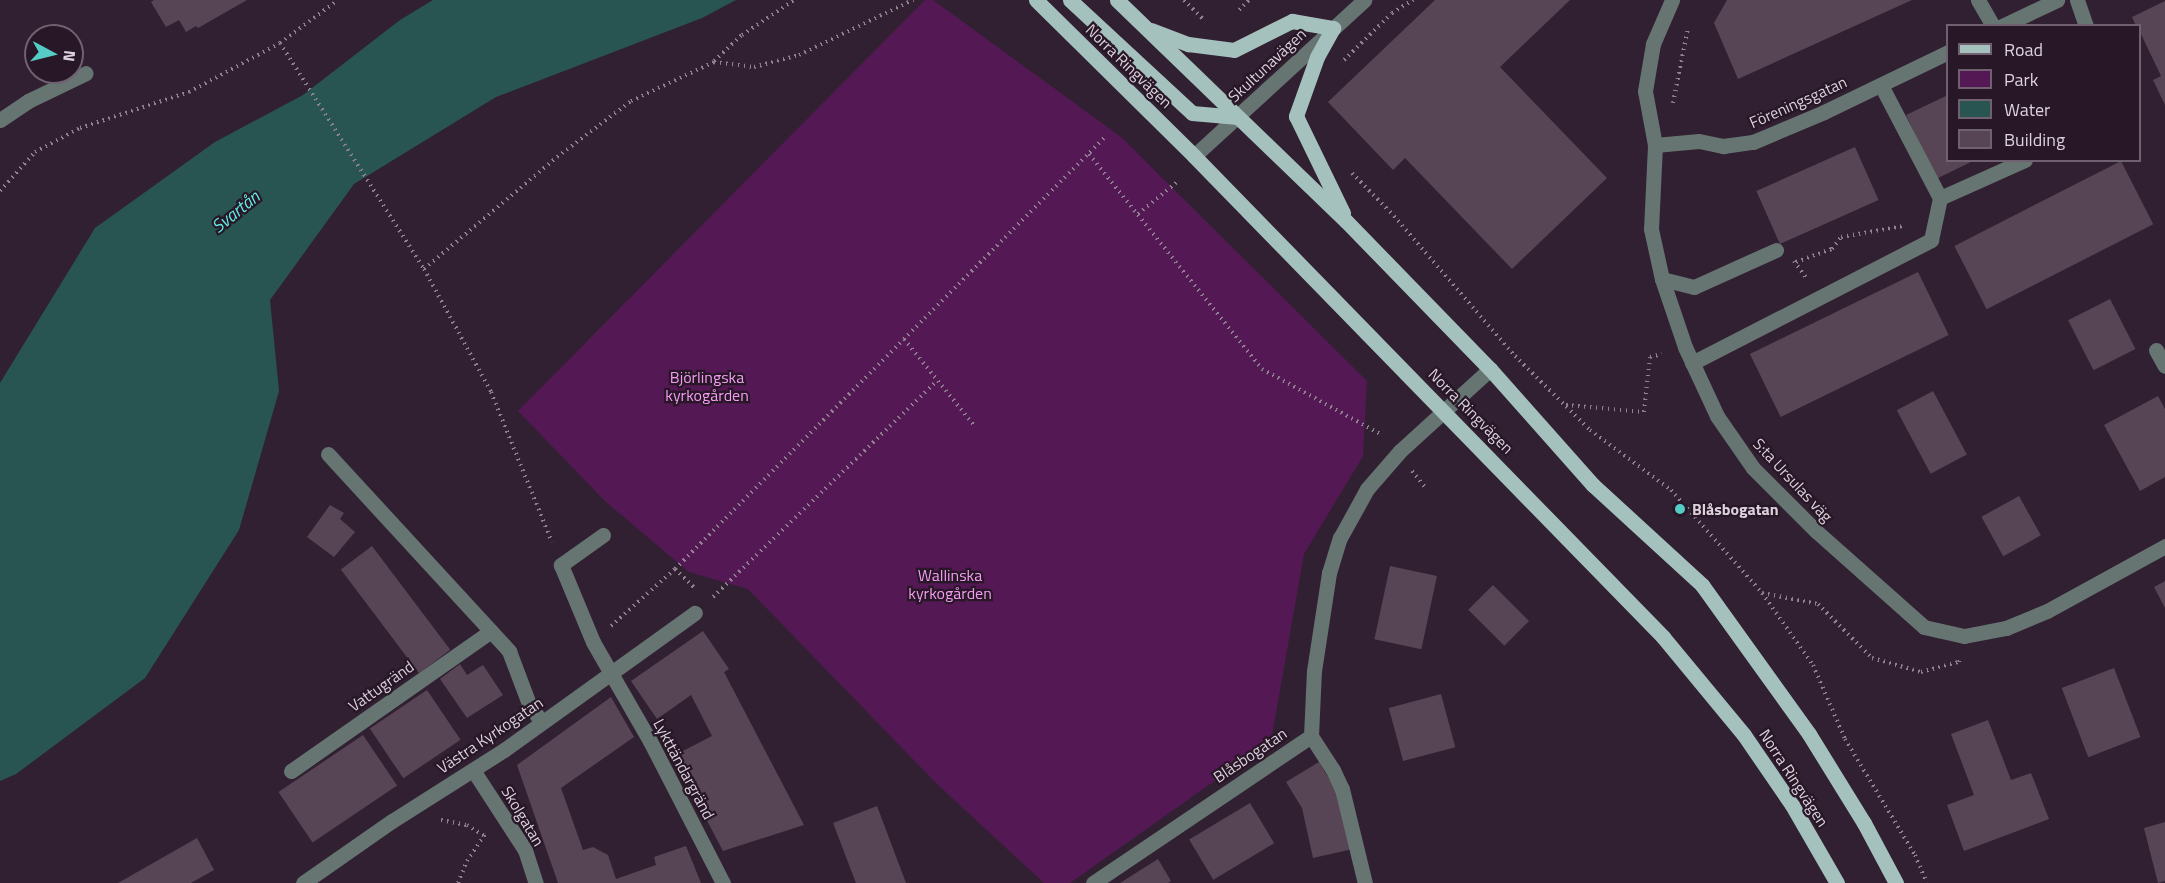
<!DOCTYPE html>
<html>
<head>
<meta charset="utf-8">
<style>
  body { margin:0 }
  #map { position:relative; width:2165px; height:883px; overflow:hidden; background:#312031; font-family:"Titillium Web",sans-serif }
  div>[style] { position:absolute }
  [style*='--x'] { left:calc(var(--x)*1px); top:calc(var(--y)*1px); width:calc(var(--w)*1px); rotate:calc(var(--a)*1deg) }
  .green>* { inset:0; background:#541955 }
  .water>* { inset:0; background:#285552 }
  .building>* { inset:0; background:#574556; transform-origin:0 0 }
  .path>* { height:4px; margin-top:-2px; transform-origin:0; background:repeating-linear-gradient(90deg,#8f818f 0 1.5px,transparent 0 6px) }
  .minor>* { height:15px; margin:-7.5px; padding:0 7.5px; transform-origin:7.5px; border-radius:7.5px; background:#667472 }
  .major>* { height:15px; margin:-7.5px; padding:0 7.5px; transform-origin:7.5px; border-radius:7.5px; background:#a4c1be }
  .dots>* { width:16px; height:16px; translate:-50% -50%; box-sizing:border-box; border:3px solid #271727; border-radius:50% }
  span { translate:-50% -50%; white-space:nowrap; text-align:center; line-height:1.15; -webkit-text-stroke:4.5px #271727; paint-order:stroke }
  .street-label { font-size:16px; color:#dcd1dc }
  .park-label { font-size:16px; color:#f59bf3 }
  .poi-label { font-size:16px; color:#dcd1dc; font-weight:700 }
  .left { translate:0 -50%; text-align:left }
  .water-label { font-size:18px; color:#5eede4; font-style:italic }
  .legend { position:absolute; left:1946px; top:24px; width:195px; height:138px; box-sizing:border-box; background:#271727; border:2px solid #6f616f; margin:0; padding:8px 10px; list-style:none; font-size:18px; color:#dcd1dc }
  .legend li { display:flex; align-items:center; gap:12px; height:30px }
  .legend b { width:30px; border:2px solid #6f616f }
  .north { position:absolute; left:24px; top:24px; width:60px; height:60px; box-sizing:border-box; background:#271727; border:2px solid #6f616f; border-radius:50%; rotate:97deg; font-size:16px; font-weight:700; line-height:24px; text-align:center; color:#dcd1dc }
  .north::after { content:''; display:block; margin:auto; width:21px; height:27px; background:#55cdc6; clip-path:polygon(50% 0,100% 100%,50% 72%,0 100%) }
</style>
</head>
<body>
<div id="map">
  <div class="green">
    <div style="clip-path:polygon(925px 0,933px 0,1121px 137px,1367px 381px,1363px 456px,1304px 554px,1271px 741px,1070px 883px,1044px 883px,936px 783px,748px 589px,689px 572px,606px 502px,518px 411px)"></div>
  </div>
  <div class="water">
    <div style="clip-path:polygon(433px 0,736px 0,702px 18px,496px 97px,354px 184px,270px 300px,279px 391px,239px 530px,145px 678px,16px 774px,0 781px,0 383px,95px 228px,215px 142px,303px 95px,400px 20px)"></div>
  </div>
  <div class="building">
    <div style="clip-path:polygon(154px 0,247px 0,198px 28px,196px 26px,186px 32px,179px 20px,166px 27px,151px 2px)"></div>
    <div style="clip-path:polygon(1435px 0,1570px 0,1500px 67px,1607px 178px,1512px 269px,1405px 158px,1393px 170px,1328px 102px)"></div>
    <div style="clip-path:polygon(1727px 0,1912px 0,1738px 79px,1714px 23px)"></div>
    <div style="clip-path:polygon(2165px 1px,2165px 105px,2153px 80px,2161px 76px,2140px 32px,2140px 26px,2136px 26px,2132px 17px)"></div>
    <div style="clip-path:polygon(1948px 95px,1948px 160px,1975px 160px,1936px 179px,1906px 115px)"></div>
    <div style="left:1855px;top:147px;width:58px;height:108px;rotate:66deg"></div>
    <div style="left:2121px;top:161px;width:71px;height:187px;rotate:63deg"></div>
    <div style="left:1918px;top:272px;width:70px;height:187px;rotate:64deg"></div>
    <div style="left:2110px;top:299px;width:56px;height:47px;rotate:63deg"></div>
    <div style="left:1933px;top:391px;width:72px;height:41px;rotate:62deg"></div>
    <div style="clip-path:polygon(2158px 396px,2165px 409px,2165px 477px,2140px 491px,2104px 425px)"></div>
    <div style="left:2019px;top:496px;width:45px;height:43px;rotate:61deg"></div>
    <div style="clip-path:polygon(330px 505px,344px 513px,340px 519px,355px 532px,334px 557px,307px 537px)"></div>
    <div style="left:372px;top:546px;width:130px;height:39px;rotate:53deg"></div>
    <div style="left:1390px;top:566px;width:48px;height:75px;rotate:12deg"></div>
    <div style="clip-path:polygon(2165px 581px,2165px 608px,2154px 587px)"></div>
    <div style="left:1493px;top:585px;width:51px;height:35px;rotate:45deg"></div>
    <div style="clip-path:polygon(703px 631px,729px 669px,724px 672px,804px 825px,723px 851px,673px 756px,712px 736px,691px 695px,657px 719px,631px 681px)"></div>
    <div style="clip-path:polygon(460px 664px,467px 675px,483px 665px,503px 695px,467px 718px,440px 679px)"></div>
    <div style="left:2114px;top:668px;width:74px;height:56px;rotate:69deg"></div>
    <div style="left:427px;top:690px;width:60px;height:69px;rotate:56deg"></div>
    <div style="left:1441px;top:694px;width:55px;height:54px;rotate:75deg"></div>
    <div style="clip-path:polygon(611px 697px,634px 737px,561px 788px,583px 850px,593px 847px,608px 855px,616px 879px,656px 865px,654px 857px,686px 846px,701px 883px,558px 883px,517px 765px)"></div>
    <div style="clip-path:polygon(1988px 720px,2011px 780px,2031px 773px,2049px 819px,1964px 851px,1947px 805px,1974px 795px,1951px 734px)"></div>
    <div style="left:363px;top:735px;width:61px;height:102px;rotate:56deg"></div>
    <div style="clip-path:polygon(1319px 762px,1341px 799px,1353px 849px,1313px 858px,1302px 808px,1286px 782px)"></div>
    <div style="left:1250px;top:803px;width:47px;height:71px;rotate:59deg"></div>
    <div style="clip-path:polygon(877px 806px,906px 883px,856px 883px,833px 823px)"></div>
    <div style="clip-path:polygon(2165px 822px,2165px 881px,2158px 883px,2144px 828px)"></div>
    <div style="clip-path:polygon(197px 838px,214px 870px,191px 883px,118px 883px)"></div>
    <div style="clip-path:polygon(1158px 859px,1171px 881px,1168px 883px,1120px 883px)"></div>
  </div>
  <div class="path">
    <div style="--x:1184;--y:0;--w:30;--a:45"></div>
    <div style="--x:1239;--y:10;--w:14;--a:-45"></div>
    <div style="--x:280;--y:43;--w:268;--a:57.5"></div>
    <div style="--x:424;--y:269;--w:140;--a:61.4"></div>
    <div style="--x:491;--y:392;--w:162;--a:67.9"></div>
    <div style="--x:1344;--y:60;--w:67;--a:-44.4"></div>
    <div style="--x:1392;--y:13;--w:25;--a:-32"></div>
    <div style="--x:714;--y:61;--w:38;--a:-43"></div>
    <div style="--x:742;--y:35;--w:63;--a:-33.9"></div>
    <div style="--x:1673;--y:103;--w:76;--a:-78.7"></div>
    <div style="--x:1089;--y:154;--w:276;--a:51.2"></div>
    <div style="--x:1262;--y:369;--w:137;--a:28.8"></div>
    <div style="--x:1352;--y:173;--w:60;--a:45.7"></div>
    <div style="--x:1394;--y:216;--w:185;--a:49.2"></div>
    <div style="--x:1515;--y:356;--w:105;--a:44.6"></div>
    <div style="--x:1590;--y:430;--w:101;--a:36.5"></div>
    <div style="--x:1671;--y:490;--w:137;--a:48.5"></div>
    <div style="--x:1762;--y:593;--w:88;--a:54.7"></div>
    <div style="--x:1813;--y:665;--w:81;--a:66.6"></div>
    <div style="--x:1845;--y:739;--w:135;--a:58.9"></div>
    <div style="--x:1915;--y:855;--w:30;--a:67"></div>
    <div style="--x:0;--y:191;--w:52;--a:-48.1"></div>
    <div style="--x:35;--y:152;--w:51;--a:-28.1"></div>
    <div style="--x:80;--y:128;--w:115;--a:-18.3"></div>
    <div style="--x:189;--y:92;--w:103;--a:-28.3"></div>
    <div style="--x:280;--y:43;--w:72;--a:-36.6"></div>
    <div style="--x:1138;--y:214;--w:50;--a:-39.4"></div>
    <div style="--x:1794;--y:261;--w:22;--a:54"></div>
    <div style="--x:1796;--y:262;--w:38;--a:-20"></div>
    <div style="--x:1832;--y:249;--w:15;--a:-53"></div>
    <div style="--x:1841;--y:237;--w:63;--a:-10.1"></div>
    <div style="--x:424;--y:269;--w:174;--a:-40.1"></div>
    <div style="--x:557;--y:157;--w:93;--a:-37.1"></div>
    <div style="--x:631;--y:101;--w:92;--a:-25.2"></div>
    <div style="--x:714;--y:62;--w:40;--a:7.1"></div>
    <div style="--x:754;--y:67;--w:47;--a:-14.9"></div>
    <div style="--x:799;--y:55;--w:127;--a:-25.8"></div>
    <div style="--x:904;--y:339;--w:111;--a:50.9"></div>
    <div style="--x:1566;--y:405;--w:78;--a:5.1"></div>
    <div style="--x:1644;--y:412;--w:55;--a:-83.8"></div>
    <div style="--x:1650;--y:357;--w:12;--a:-14"></div>
    <div style="--x:1412;--y:471;--w:21;--a:51"></div>
    <div style="--x:675;--y:569;--w:29;--a:44"></div>
    <div style="--x:1762;--y:593;--w:57;--a:11.1"></div>
    <div style="--x:1818;--y:604;--w:76;--a:45"></div>
    <div style="--x:1872;--y:658;--w:51;--a:15.9"></div>
    <div style="--x:1921;--y:672;--w:39;--a:-15"></div>
    <div style="--x:1959;--y:662;--w:3;--a:-72"></div>
    <div style="--x:713;--y:597;--w:311;--a:-44"></div>
    <div style="--x:611;--y:626;--w:86;--a:-41.7"></div>
    <div style="--x:675;--y:569;--w:610;--a:-45.13"></div>
    <div style="--x:441;--y:820;--w:26;--a:11"></div>
    <div style="--x:467;--y:825;--w:22;--a:32"></div>
    <div style="--x:458;--y:883;--w:24;--a:-68"></div>
    <div style="--x:467;--y:861;--w:32;--a:-56"></div>
  </div>
  <div class="minor">
    <div style="--x:1672;--y:0;--w:48;--a:113.4"></div>
    <div style="--x:1653;--y:44;--w:48;--a:99.7"></div>
    <div style="--x:1645;--y:91;--w:55;--a:79.5"></div>
    <div style="--x:1655;--y:145;--w:84;--a:92.7"></div>
    <div style="--x:1651;--y:229;--w:51;--a:77.6"></div>
    <div style="--x:1662;--y:279;--w:72;--a:71.3"></div>
    <div style="--x:1685;--y:347;--w:76;--a:65.1"></div>
    <div style="--x:1717;--y:416;--w:63;--a:55.3"></div>
    <div style="--x:1753;--y:468;--w:89;--a:45"></div>
    <div style="--x:1816;--y:531;--w:144;--a:41.6"></div>
    <div style="--x:1924;--y:627;--w:41;--a:12.7"></div>
    <div style="--x:1964;--y:636;--w:43;--a:-10.8"></div>
    <div style="--x:2006;--y:628;--w:44;--a:-22.5"></div>
    <div style="--x:2047;--y:611;--w:135;--a:-28.8"></div>
    <div style="--x:1978;--y:0;--w:30;--a:60"></div>
    <div style="--x:2077;--y:0;--w:28;--a:71"></div>
    <div style="--x:2002;--y:26;--w:61;--a:-25.3"></div>
    <div style="--x:0;--y:120;--w:34;--a:-34"></div>
    <div style="--x:28;--y:101;--w:64;--a:-25.8"></div>
    <div style="--x:1655;--y:145;--w:44;--a:-5.2"></div>
    <div style="--x:1699;--y:141;--w:25;--a:12"></div>
    <div style="--x:1723;--y:146;--w:30;--a:-8"></div>
    <div style="--x:1753;--y:142;--w:77;--a:-22.9"></div>
    <div style="--x:1824;--y:112;--w:138;--a:-25.8"></div>
    <div style="--x:1194;--y:156;--w:231;--a:-42.5"></div>
    <div style="--x:1940;--y:198;--w:93;--a:-24.1"></div>
    <div style="--x:1662;--y:279;--w:33;--a:14"></div>
    <div style="--x:1694;--y:287;--w:90;--a:-24.3"></div>
    <div style="--x:2156;--y:350;--w:18;--a:61"></div>
    <div style="--x:1692;--y:363;--w:269;--a:-27.2"></div>
    <div style="--x:1931;--y:240;--w:43;--a:-77.9"></div>
    <div style="--x:1940;--y:198;--w:127;--a:-117.6"></div>
    <div style="--x:328;--y:454;--w:268;--a:47.4"></div>
    <div style="--x:509;--y:651;--w:57;--a:69.3"></div>
    <div style="--x:529;--y:704;--w:21;--a:55"></div>
    <div style="--x:603;--y:535;--w:52;--a:144.5"></div>
    <div style="--x:561;--y:565;--w:83;--a:67.4"></div>
    <div style="--x:593;--y:642;--w:114;--a:60.1"></div>
    <div style="--x:650;--y:741;--w:160;--a:62.8"></div>
    <div style="--x:1311;--y:736;--w:40;--a:57.1"></div>
    <div style="--x:1333;--y:770;--w:21;--a:65"></div>
    <div style="--x:1342;--y:789;--w:97;--a:76.3"></div>
    <div style="--x:473;--y:770;--w:95;--a:57"></div>
    <div style="--x:525;--y:850;--w:35;--a:72"></div>
    <div style="--x:291;--y:771;--w:244;--a:-35"></div>
    <div style="--x:303;--y:883;--w:108;--a:-34.9"></div>
    <div style="--x:392;--y:821;--w:133;--a:-32.4"></div>
    <div style="--x:504;--y:750;--w:235;--a:-35.7"></div>
    <div style="--x:1093;--y:883;--w:263;--a:-34"></div>
    <div style="--x:1311;--y:736;--w:65;--a:-87.4"></div>
    <div style="--x:1314;--y:671;--w:99;--a:-81.3"></div>
    <div style="--x:1329;--y:573;--w:37;--a:-73"></div>
    <div style="--x:1340;--y:538;--w:56;--a:-61.1"></div>
    <div style="--x:1367;--y:489;--w:50;--a:-49"></div>
    <div style="--x:1400;--y:451;--w:122;--a:-42.3"></div>
  </div>
  <div class="major">
    <div style="--x:1036;--y:0;--w:222;--a:44.6"></div>
    <div style="--x:1194;--y:156;--w:672;--a:45.72"></div>
    <div style="--x:1663;--y:637;--w:127;--a:50.4"></div>
    <div style="--x:1744;--y:735;--w:85;--a:55.6"></div>
    <div style="--x:1792;--y:805;--w:90;--a:60"></div>
    <div style="--x:1070;--y:0;--w:166;--a:42.8"></div>
    <div style="--x:1192;--y:113;--w:46;--a:5"></div>
    <div style="--x:1117;--y:0;--w:318;--a:44"></div>
    <div style="--x:1346;--y:221;--w:206;--a:45.8"></div>
    <div style="--x:1490;--y:369;--w:155;--a:48.4"></div>
    <div style="--x:1593;--y:485;--w:148;--a:42.5"></div>
    <div style="--x:1702;--y:585;--w:183;--a:54.3"></div>
    <div style="--x:1809;--y:734;--w:105;--a:58.3"></div>
    <div style="--x:1864;--y:823;--w:68;--a:61.9"></div>
    <div style="--x:1151;--y:30;--w:40;--a:21"></div>
    <div style="--x:1188;--y:44;--w:46;--a:7.4"></div>
    <div style="--x:1234;--y:50;--w:65;--a:-26.6"></div>
    <div style="--x:1292;--y:21;--w:42;--a:9.7"></div>
    <div style="--x:1333;--y:28;--w:33;--a:119"></div>
    <div style="--x:1317;--y:57;--w:63;--a:109.6"></div>
    <div style="--x:1296;--y:116;--w:108;--a:64.1"></div>
  </div>
  <div class="dots">
    <div style="left:1680px;top:509px;background:#55cdc6"></div>
  </div>
  <div class="street-label">
    <span style="left:1267px;top:65px;rotate:-43deg">Skultunavägen</span>
    <span style="left:1129px;top:66px;rotate:44deg">Norra Ringvägen</span>
    <span style="left:1798px;top:102px;rotate:-24deg">Föreningsgatan</span>
    <span style="left:1471px;top:411px;rotate:45deg">Norra Ringvägen</span>
    <span style="left:1793px;top:480px;rotate:47deg">S:ta Ursulas väg</span>
    <span style="left:381px;top:686px;rotate:-35deg">Vattugränd</span>
    <span style="left:490px;top:735px;rotate:-34deg">Västra Kyrkogatan</span>
    <span style="left:1250px;top:755px;rotate:-34deg">Blåsbogatan</span>
    <span style="left:684px;top:769px;rotate:62deg">Lykttändargränd</span>
    <span style="left:1794px;top:778px;rotate:57deg">Norra Ringvägen</span>
    <span style="left:523px;top:816px;rotate:59deg">Skolgatan</span>
  </div>
  <div class="park-label">
    <span style="left:707px;top:386px">Björlingska<br>kyrkogården</span>
    <span style="left:950px;top:584px">Wallinska<br>kyrkogården</span>
  </div>
  <div class="poi-label">
    <span class="left" style="left:1692px;top:509px">Blåsbogatan</span>
  </div>
  <div class="water-label">
    <span style="left:236px;top:212px;rotate:-39deg">Svartån</span>
  </div>
  <ul class="legend">
  <li><b style="height:8px;background:#a4c1be"></b>Road</li>
  <li><b style="height:16px;background:#541955"></b>Park</li>
  <li><b style="height:16px;background:#285552"></b>Water</li>
  <li><b style="height:16px;background:#574556"></b>Building</li>
  </ul>
  <div class="north">N</div>
</div>
</body>
</html>
